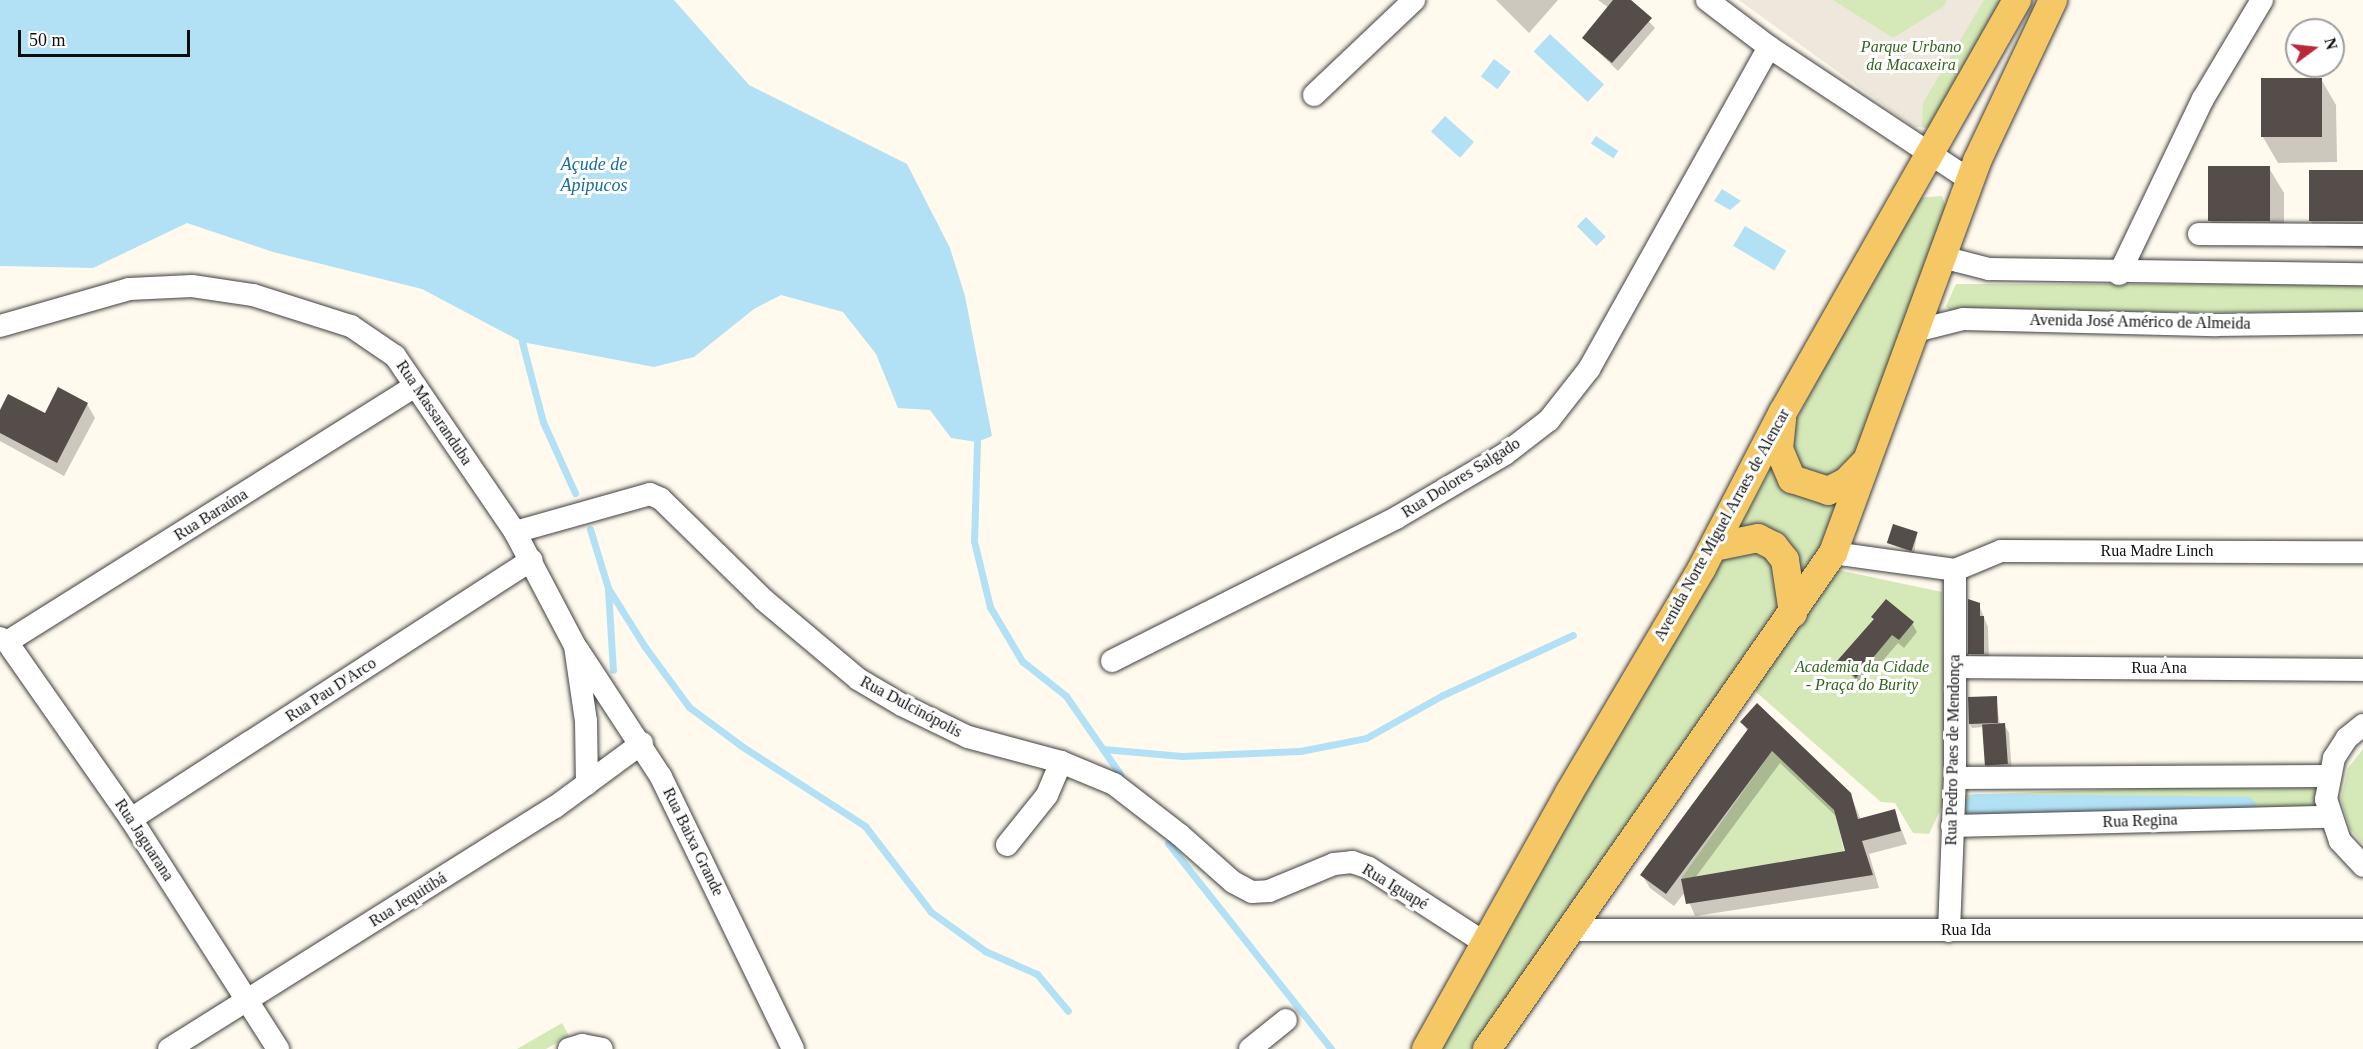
<!DOCTYPE html>
<html>
<head>
<meta charset="utf-8">
<style>
  body { margin:0 }
  #map { position:relative; width:2363px; height:1049px; overflow:hidden; background:#fffaed; font-family:"Times New Roman",serif }
  div>[style] { position:absolute }
  [style*='--x'] { left:calc(var(--x)*1px); top:calc(var(--y)*1px); width:calc(var(--w)*1px); rotate:calc(var(--a)*1deg) }
  .green>* { inset:0; background:#d5e8b7; transform-origin:0 0 }
  .plaza>* { inset:0; background:#eee8dc }
  .water>* { inset:0; background:#b2e1f5; transform-origin:0 0 }
  .shadow>* { inset:0; background:#0003 }
  .stream>* { height:7px; margin:-3.5px; padding:0 3.5px; transform-origin:3.5px; border-radius:3.5px; background:#b2e1f5 }
  .canal>* { height:24px; margin:-12px; padding:0 12px; transform-origin:12px; border-radius:12px; background:#b2e1f5 }
  .building>* { inset:0; background:#554d49; transform-origin:0 0 }
  .roads { filter:drop-shadow(0 0 2px #404040) drop-shadow(0 0 2px #404040) }
  .minor>* { height:22px; margin:-11px; padding:0 11px; transform-origin:11px; border-radius:11px; background:#fff }
  .major>* { height:28px; margin:-14px; padding:0 14px; transform-origin:14px; border-radius:14px; background:#f6c765 }
  span { translate:-50% -50%; white-space:nowrap; text-align:center; line-height:1.15; -webkit-text-stroke:6px #fff; paint-order:stroke }
  .park-label { font-size:16px; color:#32631e; font-style:italic }
  .street-label { font-size:16px; color:#0d0d0d }
  .water-label { font-size:18px; color:#186d9c; font-style:italic }
  .north { position:absolute; left:2285px; top:18px; width:60px; height:60px; box-sizing:border-box; background:#fff; border:2px solid #9e9e9e; border-radius:50%; rotate:75deg; font-size:16px; font-weight:700; line-height:24px; text-align:center; color:#0d0d0d }
  .north::after { content:''; display:block; margin:auto; width:21px; height:27px; background:#ba273a; clip-path:polygon(50% 0,100% 100%,50% 72%,0 100%) }
  .scale { position:absolute; left:18px; top:30px; width:172px; height:27px; box-sizing:border-box; border:3px solid #0d0d0d; border-top:0; padding-left:8px; font-size:18px; line-height:21px; white-space:nowrap; color:#0d0d0d; -webkit-text-stroke:4px #fff; paint-order:stroke }
</style>
</head>
<body>
<div id="map">
  <div class="green">
    <div style="clip-path:polygon(1739px 0,2011px 0,1938px 123px,1926px 128px,1913px 126px)"></div>
    <div style="clip-path:polygon(1942px 196px,1947px 210px,1902px 342px,1818px 552px,1473px 1049px,1438px 1049px,1654px 671px,1715px 574px,1914px 198px)"></div>
    <div style="clip-path:polygon(1956px 284px,2363px 284px,2363px 312px,1951px 312px,1946px 306px)"></div>
    <div style="clip-path:polygon(1838px 570px,1942px 592px,1945px 800px,1929px 834px,1913px 833px,1895px 803px,1881px 802px,1756px 692px,1753px 686px)"></div>
    <div style="clip-path:polygon(2363px 749px,2363px 844px,2350px 829px,2341px 799px,2348px 768px)"></div>
    <div style="clip-path:polygon(1772px 751px,1835px 811px,1844px 851px,1681px 879px)"></div>
    <div style="left:2327px;top:782px;width:33px;height:370px;rotate:88deg"></div>
    <div style="clip-path:polygon(562px 1023px,569px 1036px,546px 1049px,517px 1049px)"></div>
  </div>
  <div class="plaza">
    <div style="clip-path:polygon(1739px 0,1833px 0,1893px 38px,1943px 7px,1947px 0,1984px 0,1923px 103px,1922px 127px,1913px 126px)"></div>
  </div>
  <div class="water">
    <div style="clip-path:polygon(0 0,674px 0,749px 85px,907px 164px,950px 248px,965px 296px,992px 436px,977px 442px,951px 438px,930px 410px,898px 408px,876px 354px,843px 312px,781px 295px,754px 309px,694px 357px,654px 367px,522px 342px,422px 289px,273px 252px,187px 223px,93px 268px,0 266px)"></div>
    <div style="left:1550px;top:34px;width:74px;height:24px;rotate:43deg"></div>
    <div style="left:1494px;top:59px;width:21px;height:22px;rotate:37deg"></div>
    <div style="left:1445px;top:116px;width:39px;height:21px;rotate:42deg"></div>
    <div style="left:1596px;top:136px;width:27px;height:9px;rotate:34deg"></div>
    <div style="clip-path:polygon(1722px 189px,1741px 201px,1730px 210px,1714px 201px)"></div>
    <div style="left:1586px;top:217px;width:28px;height:13px;rotate:45deg"></div>
    <div style="left:1745px;top:226px;width:48px;height:23px;rotate:31deg"></div>
  </div>
  <div class="shadow">
    <div style="clip-path:polygon(1496px 0,1558px 0,1529px 33px)"></div>
    <div style="clip-path:polygon(1598px 0,1629px 0,1655px 28px,1618px 71px,1584px 38px,1609px 8px)"></div>
    <div style="clip-path:polygon(2321px 79px,2336px 105px,2337px 162px,2278px 163px,2263px 137px)"></div>
    <div style="clip-path:polygon(2269px 168px,2284px 193px,2284px 246px,2225px 246px,2210px 220px)"></div>
    <div style="clip-path:polygon(2363px 171px,2363px 249px,2326px 247px,2311px 221px)"></div>
    <div style="clip-path:polygon(87px 404px,95px 418px,64px 476px,0 441px,0 413px,45px 415px)"></div>
    <div style="clip-path:polygon(1917px 534px,1914px 554px,1889px 543px)"></div>
    <div style="clip-path:polygon(1979px 605px,1988px 627px,1989px 662px,1975px 662px,1970px 653px)"></div>
    <div style="clip-path:polygon(1872px 617px,1912px 623px,1917px 632px,1904px 648px,1898px 643px,1861px 686px,1839px 662px,1875px 621px)"></div>
    <div style="clip-path:polygon(1996px 698px,2000px 725px,2004px 724px,2009px 733px,2012px 773px,1991px 773px,1986px 764px,1983px 727px,1972px 728px,1970px 724px)"></div>
    <div style="clip-path:polygon(evenodd,1742px 722px,1850px 794px,1861px 820px,1894px 811px,1907px 844px,1869px 854px,1879px 888px,1695px 916px,1685px 892px,1674px 906px,1650px 888px,1642px 875px,1748px 732px,1742px 722px,1780px 763px,1838px 818px,1847px 852px,1695px 878px,1780px 763px)"></div>
  </div>
  <div class="stream">
    <div style="--x:522;--y:342;--w:83;--a:75.3"></div>
    <div style="--x:543;--y:422;--w:78;--a:65.7"></div>
    <div style="--x:977;--y:442;--w:99;--a:91.7"></div>
    <div style="--x:974;--y:541;--w:68;--a:76.4"></div>
    <div style="--x:990;--y:607;--w:63;--a:59.3"></div>
    <div style="--x:1022;--y:661;--w:56;--a:38.5"></div>
    <div style="--x:1066;--y:696;--w:95;--a:55.3"></div>
    <div style="--x:590;--y:529;--w:62;--a:73"></div>
    <div style="--x:608;--y:588;--w:70;--a:57.9"></div>
    <div style="--x:645;--y:647;--w:74;--a:53.7"></div>
    <div style="--x:689;--y:707;--w:67;--a:36.5"></div>
    <div style="--x:743;--y:747;--w:145;--a:32.9"></div>
    <div style="--x:865;--y:826;--w:108;--a:52.5"></div>
    <div style="--x:931;--y:912;--w:67;--a:35.8"></div>
    <div style="--x:985;--y:951;--w:57;--a:23.9"></div>
    <div style="--x:1037;--y:974;--w:48;--a:50"></div>
    <div style="--x:608;--y:589;--w:81;--a:86.5"></div>
    <div style="--x:1103;--y:749;--w:79;--a:5.1"></div>
    <div style="--x:1182;--y:756;--w:118;--a:-2.4"></div>
    <div style="--x:1300;--y:751;--w:67;--a:-11.1"></div>
    <div style="--x:1366;--y:738;--w:88;--a:-29.2"></div>
    <div style="--x:1443;--y:695;--w:143;--a:-24.8"></div>
    <div style="--x:1168;--y:843;--w:263;--a:51.6"></div>
  </div>
  <div class="canal">
    <div style="--x:1977;--y:806;--w:268;--a:0.6"></div>
  </div>
  <div class="building">
    <div style="clip-path:polygon(1613px 0,1631px 0,1652px 18px,1612px 63px,1582px 38px)"></div>
    <div style="left:2261px;top:78px;width:61px;height:59px"></div>
    <div style="left:2270px;top:166px;width:55px;height:62px;rotate:90deg"></div>
    <div style="left:2309px;top:170px;width:54px;height:51px"></div>
    <div style="clip-path:polygon(58px 387px,88px 403px,57px 463px,0 433px,0 410px,8px 394px,45px 413px)"></div>
    <div style="left:1893px;top:524px;width:26px;height:20px;rotate:18deg"></div>
    <div style="clip-path:polygon(1886px 599px,1914px 622px,1899px 640px,1892px 635px,1856px 678px,1837px 661px,1874px 619px,1871px 617px)"></div>
    <div style="clip-path:polygon(1968px 599px,1980px 603px,1980px 616px,1984px 616px,1984px 654px,1968px 654px)"></div>
    <div style="left:1997px;top:696px;width:27px;height:29px;rotate:88deg"></div>
    <div style="clip-path:polygon(1757px 703px,1851px 793px,1858px 819px,1895px 809px,1901px 831px,1862px 841px,1873px 875px,1686px 904px,1681px 879px,1845px 851px,1834px 810px,1772px 751px,1666px 894px,1640px 875px,1748px 729px,1740px 722px)"></div>
    <div style="left:2005px;top:723px;width:41px;height:23px;rotate:86deg"></div>
  </div>
  <div class="roads">
    <div class="minor">
      <div style="--x:1707;--y:0;--w:78;--a:37.2"></div>
      <div style="--x:1769;--y:47;--w:241;--a:33.5"></div>
      <div style="--x:1314;--y:95;--w:138;--a:-43.5"></div>
      <div style="--x:2199;--y:234;--w:164;--a:0.3"></div>
      <div style="--x:1942;--y:257;--w:49;--a:14.3"></div>
      <div style="--x:1989;--y:269;--w:374;--a:0.8"></div>
      <div style="--x:2119;--y:274;--w:194;--a:-64.4"></div>
      <div style="--x:2203;--y:99;--w:115;--a:-59.2"></div>
      <div style="--x:0;--y:326;--w:134;--a:-16"></div>
      <div style="--x:129;--y:289;--w:63;--a:-2.7"></div>
      <div style="--x:192;--y:286;--w:62;--a:8.4"></div>
      <div style="--x:253;--y:295;--w:103;--a:17.6"></div>
      <div style="--x:351;--y:326;--w:53;--a:34.3"></div>
      <div style="--x:395;--y:356;--w:213;--a:55.7"></div>
      <div style="--x:515;--y:532;--w:129;--a:62.2"></div>
      <div style="--x:575;--y:646;--w:76;--a:81.7"></div>
      <div style="--x:586;--y:721;--w:63;--a:89.1"></div>
      <div style="--x:1919;--y:330;--w:45;--a:-14"></div>
      <div style="--x:1963;--y:319;--w:253;--a:1.4"></div>
      <div style="--x:2216;--y:325;--w:147;--a:-0.8"></div>
      <div style="--x:515;--y:532;--w:140;--a:-15.7"></div>
      <div style="--x:650;--y:494;--w:12;--a:24"></div>
      <div style="--x:661;--y:499;--w:144;--a:44.4"></div>
      <div style="--x:764;--y:600;--w:123;--a:40"></div>
      <div style="--x:858;--y:679;--w:51;--a:30.6"></div>
      <div style="--x:902;--y:705;--w:73;--a:25.9"></div>
      <div style="--x:968;--y:737;--w:96;--a:15"></div>
      <div style="--x:1061;--y:762;--w:57;--a:22.5"></div>
      <div style="--x:1114;--y:784;--w:83;--a:37.7"></div>
      <div style="--x:1180;--y:835;--w:71;--a:41.6"></div>
      <div style="--x:1233;--y:882;--w:21;--a:28"></div>
      <div style="--x:1252;--y:892;--w:17;--a:-3"></div>
      <div style="--x:1269;--y:891;--w:70;--a:-22.6"></div>
      <div style="--x:1334;--y:864;--w:18;--a:-6"></div>
      <div style="--x:1352;--y:862;--w:18;--a:19"></div>
      <div style="--x:1369;--y:868;--w:138;--a:32.9"></div>
      <div style="--x:1833;--y:553;--w:123;--a:7.9"></div>
      <div style="--x:1955;--y:570;--w:50;--a:-22.4"></div>
      <div style="--x:2001;--y:551;--w:362;--a:0.2"></div>
      <div style="--x:0;--y:638;--w:8;--a:30"></div>
      <div style="--x:7;--y:642;--w:216;--a:55"></div>
      <div style="--x:131;--y:819;--w:273;--a:57.4"></div>
      <div style="--x:7;--y:642;--w:482;--a:-32.1"></div>
      <div style="--x:578;--y:650;--w:152;--a:56.8"></div>
      <div style="--x:661;--y:777;--w:302;--a:64.1"></div>
      <div style="--x:1112;--y:661;--w:318;--a:-26.7"></div>
      <div style="--x:1396;--y:518;--w:126;--a:-30.4"></div>
      <div style="--x:1505;--y:454;--w:56;--a:-37.7"></div>
      <div style="--x:1549;--y:420;--w:65;--a:-51.9"></div>
      <div style="--x:1589;--y:369;--w:369;--a:-60.8"></div>
      <div style="--x:1955;--y:667;--w:408;--a:0.4"></div>
      <div style="--x:2363;--y:725;--w:21;--a:141"></div>
      <div style="--x:2347;--y:738;--w:24;--a:123"></div>
      <div style="--x:2334;--y:758;--w:42;--a:101"></div>
      <div style="--x:2326;--y:799;--w:44;--a:71.6"></div>
      <div style="--x:2340;--y:841;--w:34;--a:47"></div>
      <div style="--x:1955;--y:778;--w:372;--a:-0.3"></div>
      <div style="--x:131;--y:819;--w:477;--a:-32.9"></div>
      <div style="--x:1952;--y:826;--w:377;--a:-1.4"></div>
      <div style="--x:1007;--y:845;--w:64;--a:-51.3"></div>
      <div style="--x:1047;--y:795;--w:36;--a:-67"></div>
      <div style="--x:1569;--y:930;--w:794;--a:0"></div>
      <div style="--x:1949;--y:931;--w:153;--a:-87.8"></div>
      <div style="--x:1955;--y:778;--w:208;--a:-90"></div>
      <div style="--x:169;--y:1049;--w:456;--a:-32.1"></div>
      <div style="--x:555;--y:807;--w:108;--a:-36.3"></div>
      <div style="--x:569;--y:1049;--w:14;--a:-17"></div>
      <div style="--x:582;--y:1045;--w:20;--a:11"></div>
      <div style="--x:1250;--y:1049;--w:46;--a:-38.9"></div>
    </div>
    <div class="major">
      <div style="--x:1782;--y:420;--w:29;--a:96"></div>
      <div style="--x:1779;--y:449;--w:33;--a:67"></div>
      <div style="--x:1792;--y:479;--w:38;--a:18"></div>
      <div style="--x:1828;--y:491;--w:20;--a:-27"></div>
      <div style="--x:1846;--y:482;--w:29;--a:-46"></div>
      <div style="--x:1714;--y:547;--w:45;--a:-11.6"></div>
      <div style="--x:1758;--y:538;--w:18;--a:27"></div>
      <div style="--x:1774;--y:546;--w:18;--a:52"></div>
      <div style="--x:1785;--y:560;--w:54;--a:81.4"></div>
      <div style="--x:1426;--y:1049;--w:293;--a:-60.8"></div>
      <div style="--x:1569;--y:793;--w:261;--a:-59.4"></div>
      <div style="--x:1702;--y:568;--w:176;--a:-62.6"></div>
      <div style="--x:1783;--y:412;--w:474;--a:-60.4"></div>
      <div style="--x:1487;--y:1049;--w:605;--a:-55.1"></div>
      <div style="--x:1833;--y:553;--w:418;--a:-69.8"></div>
      <div style="--x:1977;--y:161;--w:178;--a:-64.7"></div>
    </div>
  </div>
  <div class="park-label">
    <span style="left:1911px;top:56px">Parque Urbano<br>da Macaxeira</span>
    <span style="left:1862px;top:676px">Academia da Cidade<br>- Praça do Burity</span>
  </div>
  <div class="street-label">
    <span style="left:2140px;top:322px;rotate:1deg">Avenida José Américo de Almeida</span>
    <span style="left:434px;top:413px;rotate:56deg">Rua Massaranduba</span>
    <span style="left:1461px;top:478px;rotate:-32deg">Rua Dolores Salgado</span>
    <span style="left:211px;top:515px;rotate:-32deg">Rua Baraúna</span>
    <span style="left:1722px;top:525px;rotate:-61deg">Avenida Norte Miguel Arraes de Alencar</span>
    <span style="left:2157px;top:551px">Rua Madre Linch</span>
    <span style="left:2159px;top:668px">Rua Ana</span>
    <span style="left:331px;top:690px;rotate:-33deg">Rua Pau D'Arco</span>
    <span style="left:911px;top:707px;rotate:28deg">Rua Dulcinópolis</span>
    <span style="left:1953px;top:750px;rotate:-89deg">Rua Pedro Paes de Mendonça</span>
    <span style="left:2140px;top:821px;rotate:-2deg">Rua Regina</span>
    <span style="left:144px;top:840px;rotate:57deg">Rua Jaguarana</span>
    <span style="left:693px;top:842px;rotate:64deg">Rua Baixa Grande</span>
    <span style="left:1395px;top:887px;rotate:31deg">Rua Iguapé</span>
    <span style="left:408px;top:900px;rotate:-32deg">Rua Jequitibá</span>
    <span style="left:1966px;top:930px">Rua Ida</span>
  </div>
  <div class="water-label">
    <span style="left:594px;top:175px">Açude de<br>Apipucos</span>
  </div>
  <div class="north">N</div>
  <div class="scale">50 m</div>
</div>
</body>
</html>
